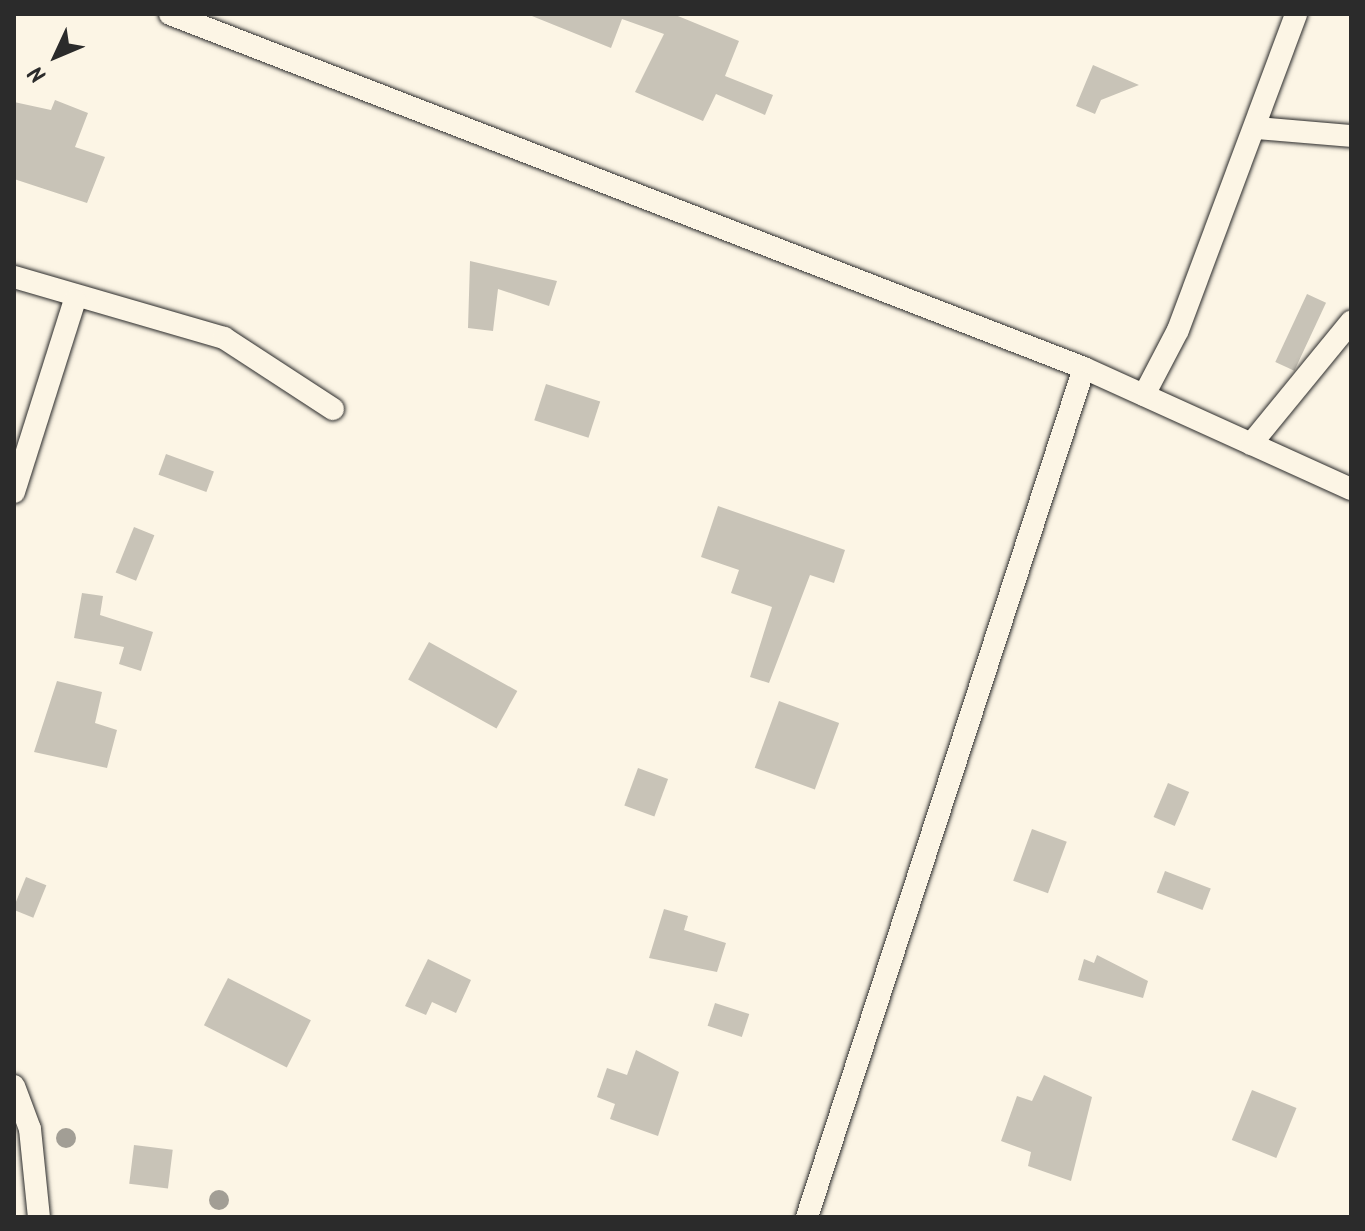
<!DOCTYPE html>
<html>
<head>
<meta charset="utf-8">
<style>
  body { margin:0 }
  #map { position:relative; width:1365px; height:1231px; overflow:hidden; background:#fcf5e5; font-family:Kalam,sans-serif }
  div>[style] { position:absolute }
  [style*='--x'] { left:calc(var(--x)*1px); top:calc(var(--y)*1px); width:calc(var(--w)*1px); rotate:calc(var(--a)*1deg) }
  .building>* { inset:0; background:#c8c3b7; transform-origin:0 0 }
  .roads { filter:drop-shadow(0 0 2px #2b2b2b) drop-shadow(0 0 2px #2b2b2b) }
  .minor>* { height:22px; margin:-11px; padding:0 11px; transform-origin:11px; border-radius:11px; background:#fcf5e5 }
  .trees>* { width:20px; height:20px; margin:-10px; border-radius:50%; background:#a29e95 }
  span { translate:-50% -50%; white-space:nowrap; text-align:center; line-height:1.15; -webkit-text-stroke:6px #fcf5e5; paint-order:stroke }
  .frame { position:absolute; inset:0; border:16px solid #2b2b2b; pointer-events:none }
  .north { position:absolute; left:16px; top:16px; width:80px; height:80px; -webkit-text-stroke:6px #fcf5e5; paint-order:stroke; rotate:226deg; font-size:22px; font-weight:700; line-height:32px; text-align:center; color:#2b2b2b }
  .north::after { content:''; display:block; margin:auto; width:28px; height:36px; background:#2b2b2b; clip-path:polygon(50% 0,100% 100%,50% 72%,0 100%) }
</style>
</head>
<body>
<div id="map">
  <div class="building">
    <div style="clip-path:polygon(527px 14px,673px 14px,739px 41px,725px 76px,773px 95px,765px 115px,716px 94px,703px 121px,635px 92px,664px 34px,622px 19px,611px 48px)"></div>
    <div style="clip-path:polygon(1093px 65px,1139px 85px,1101px 100px,1095px 114px,1076px 106px)"></div>
    <div style="clip-path:polygon(55px 100px,88px 113px,75px 147px,105px 157px,87px 203px,14px 179px,14px 102px,51px 110px)"></div>
    <div style="clip-path:polygon(470px 261px,557px 281px,549px 306px,498px 289px,493px 331px,468px 328px)"></div>
    <div style="left:1307px;top:294px;width:21px;height:75px;rotate:25deg"></div>
    <div style="left:546px;top:384px;width:57px;height:38px;rotate:18deg"></div>
    <div style="left:166px;top:454px;width:51px;height:22px;rotate:20deg"></div>
    <div style="clip-path:polygon(718px 506px,845px 550px,834px 583px,810px 575px,769px 683px,750px 677px,772px 607px,731px 593px,739px 570px,701px 557px)"></div>
    <div style="left:134px;top:527px;width:22px;height:49px;rotate:22deg"></div>
    <div style="clip-path:polygon(82px 593px,103px 596px,100px 615px,153px 632px,141px 671px,119px 664px,124px 647px,74px 638px)"></div>
    <div style="left:429px;top:642px;width:101px;height:43px;rotate:29deg"></div>
    <div style="clip-path:polygon(57px 681px,102px 692px,95px 723px,117px 730px,107px 768px,34px 752px)"></div>
    <div style="left:779px;top:701px;width:64px;height:71px;rotate:20deg"></div>
    <div style="left:638px;top:768px;width:32px;height:40px;rotate:20deg"></div>
    <div style="left:1168px;top:783px;width:23px;height:37px;rotate:23deg"></div>
    <div style="left:1032px;top:829px;width:37px;height:55px;rotate:20deg"></div>
    <div style="left:1165px;top:871px;width:49px;height:23px;rotate:21deg"></div>
    <div style="left:26px;top:877px;width:22px;height:35px;rotate:22deg"></div>
    <div style="clip-path:polygon(664px 909px,688px 916px,684px 930px,726px 943px,717px 972px,649px 958px)"></div>
    <div style="clip-path:polygon(1097px 955px,1148px 981px,1143px 998px,1078px 980px,1084px 959px,1094px 963px)"></div>
    <div style="clip-path:polygon(428px 959px,471px 980px,456px 1013px,432px 1002px,426px 1015px,405px 1006px)"></div>
    <div style="left:228px;top:978px;width:93px;height:53px;rotate:27deg"></div>
    <div style="left:715px;top:1003px;width:36px;height:24px;rotate:18deg"></div>
    <div style="clip-path:polygon(636px 1050px,679px 1072px,658px 1136px,610px 1119px,615px 1104px,597px 1097px,607px 1068px,627px 1075px)"></div>
    <div style="clip-path:polygon(1044px 1075px,1092px 1097px,1071px 1181px,1028px 1166px,1031px 1152px,1001px 1141px,1017px 1096px,1032px 1101px)"></div>
    <div style="left:1252px;top:1090px;width:48px;height:54px;rotate:22deg"></div>
    <div style="left:134px;top:1145px;width:39px;height:39px;rotate:7deg"></div>
  </div>
  <div class="roads">
    <div class="minor">
      <div style="--x:170;--y:14;--w:980;--a:21.17"></div>
      <div style="--x:1084;--y:368;--w:293;--a:24.4"></div>
      <div style="--x:1256;--y:128;--w:95;--a:4.8"></div>
      <div style="--x:14;--y:277;--w:219;--a:16.2"></div>
      <div style="--x:224;--y:338;--w:130;--a:33.1"></div>
      <div style="--x:1144;--y:395;--w:73;--a:-62.4"></div>
      <div style="--x:1178;--y:330;--w:337;--a:-69.5"></div>
      <div style="--x:1251;--y:444;--w:158;--a:-50.7"></div>
      <div style="--x:14;--y:492;--w:201;--a:-72.4"></div>
      <div style="--x:14;--y:1086;--w:46;--a:69.6"></div>
      <div style="--x:30;--y:1129;--w:88;--a:84.2"></div>
      <div style="--x:807;--y:1217;--w:893;--a:-71.93"></div>
    </div>
  </div>
  <div class="trees">
    <div style="left:66px;top:1138px"></div>
    <div style="left:219px;top:1200px"></div>
  </div>
  <div class="frame"></div>
  <div class="north">N</div>
</div>
</body>
</html>
